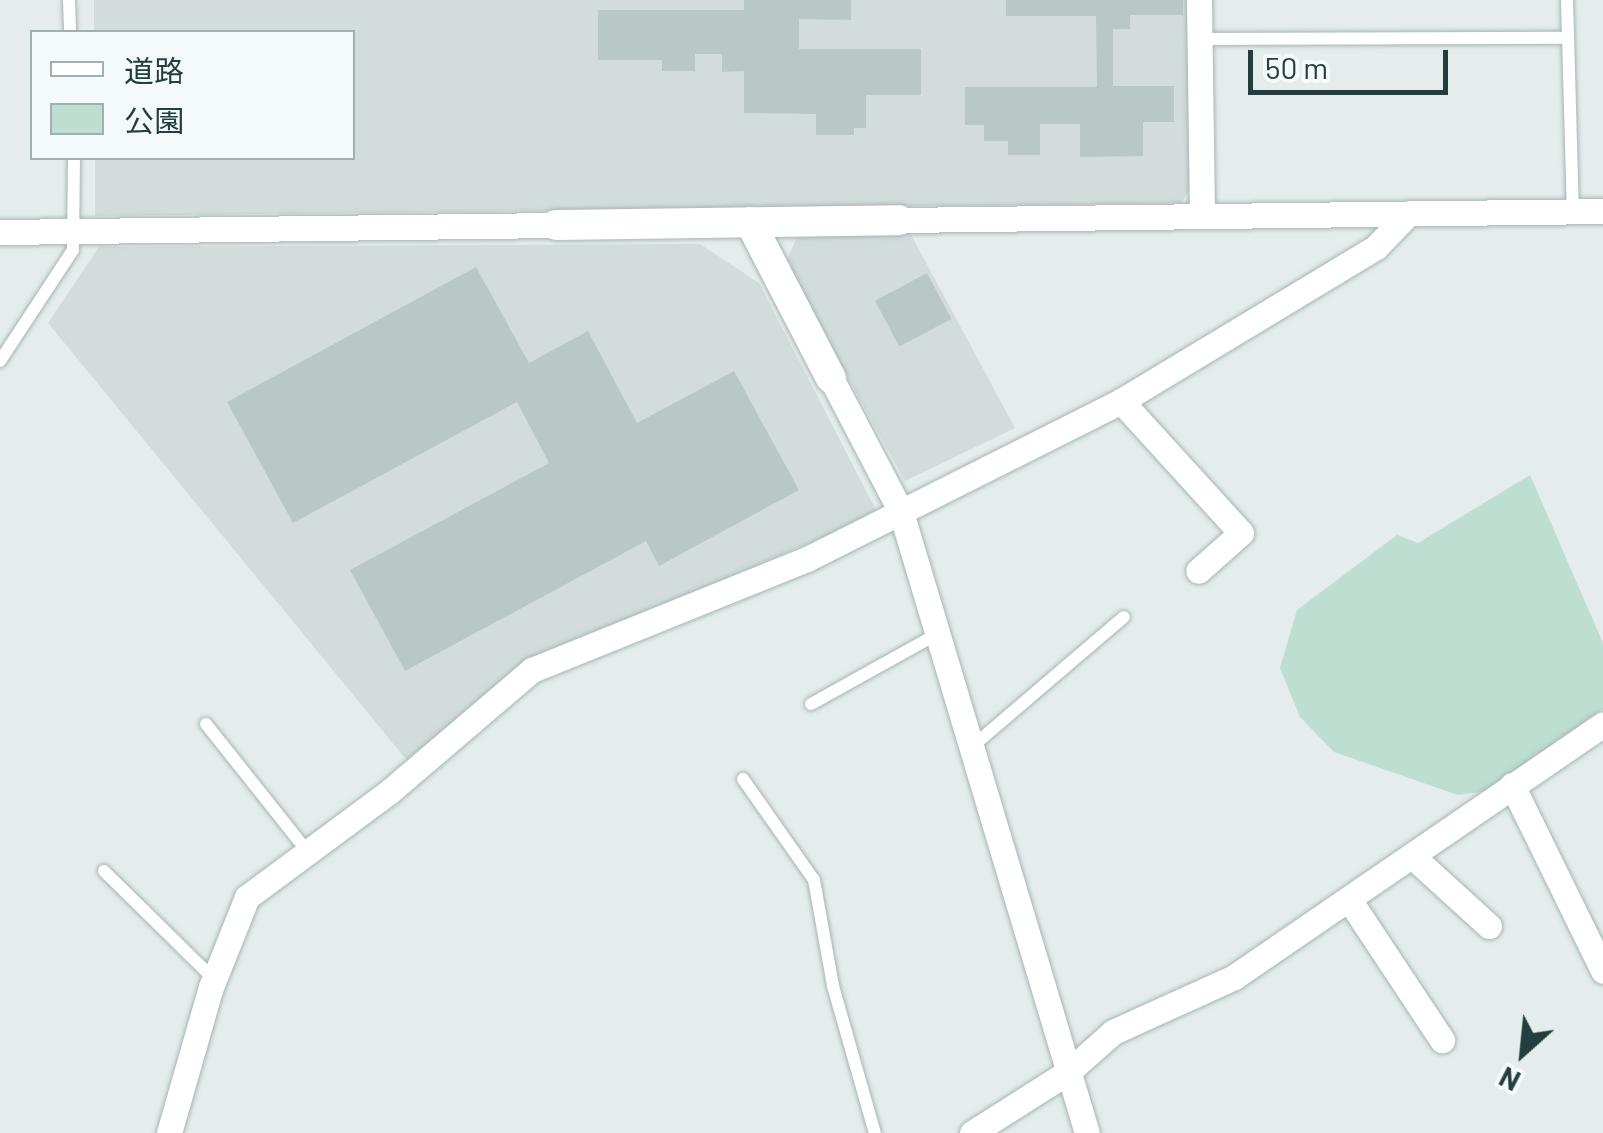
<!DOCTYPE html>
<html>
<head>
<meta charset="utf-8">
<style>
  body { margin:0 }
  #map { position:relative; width:1603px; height:1133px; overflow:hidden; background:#e4edec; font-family:Barlow,"Noto Sans JP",sans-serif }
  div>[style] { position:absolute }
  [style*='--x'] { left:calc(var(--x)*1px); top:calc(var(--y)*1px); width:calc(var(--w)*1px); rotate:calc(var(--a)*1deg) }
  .built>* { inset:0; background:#d2dddb }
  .green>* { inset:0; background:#bdded0 }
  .building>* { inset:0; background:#b9c8c6; transform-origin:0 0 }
  .roads { filter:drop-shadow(0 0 2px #a6b5b5) drop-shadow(0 0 2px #a6b5b5) }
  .lane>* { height:12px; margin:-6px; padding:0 6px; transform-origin:6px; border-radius:6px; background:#fff }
  .street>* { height:25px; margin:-12.5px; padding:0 12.5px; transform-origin:12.5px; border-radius:12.5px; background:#fff }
  .secondary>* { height:30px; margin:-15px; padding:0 15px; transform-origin:15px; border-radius:15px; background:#fff }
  span { translate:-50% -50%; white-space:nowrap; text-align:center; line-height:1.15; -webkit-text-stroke:8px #f4faf9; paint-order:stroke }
  .legend { position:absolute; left:30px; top:30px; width:325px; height:130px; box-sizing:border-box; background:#f4faf9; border:2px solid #a0afaf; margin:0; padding:12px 18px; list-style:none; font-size:30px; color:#233e3f }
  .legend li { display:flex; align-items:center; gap:20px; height:50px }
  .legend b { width:50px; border:2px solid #a0afaf }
  .north { position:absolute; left:1473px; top:1003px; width:100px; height:100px; -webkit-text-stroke:8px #f4faf9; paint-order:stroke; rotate:207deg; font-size:28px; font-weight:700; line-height:40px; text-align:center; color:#233e3f }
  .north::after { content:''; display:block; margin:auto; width:35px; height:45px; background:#233e3f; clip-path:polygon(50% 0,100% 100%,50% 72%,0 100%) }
  .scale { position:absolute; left:1248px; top:50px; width:200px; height:45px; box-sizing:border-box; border:5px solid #233e3f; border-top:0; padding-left:12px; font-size:30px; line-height:35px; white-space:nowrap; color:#233e3f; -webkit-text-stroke:8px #f4faf9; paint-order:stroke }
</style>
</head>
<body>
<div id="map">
  <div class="built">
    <div style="clip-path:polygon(94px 0,1190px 0,1192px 187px,1181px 203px,95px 216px,95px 158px,352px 158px,352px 32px,94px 32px)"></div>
    <div style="clip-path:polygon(800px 230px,910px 233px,1015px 428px,905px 481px,785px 264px)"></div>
    <div style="clip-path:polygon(700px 244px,759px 283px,878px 514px,521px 664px,409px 763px,48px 323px,99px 247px)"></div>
  </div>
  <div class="green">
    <div style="clip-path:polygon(1530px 475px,1603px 643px,1603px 709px,1488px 791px,1458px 795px,1334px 752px,1300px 717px,1280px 668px,1297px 610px,1397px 535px,1418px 543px)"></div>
  </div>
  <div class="building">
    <div style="clip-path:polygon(744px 0,851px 0,851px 20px,799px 19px,799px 49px,921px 49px,921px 95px,866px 95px,866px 128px,854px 128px,854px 135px,816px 135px,816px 114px,744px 113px,744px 71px,722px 72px,722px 54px,695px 54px,695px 71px,662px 71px,662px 60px,598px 60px,598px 10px,744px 10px)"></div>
    <div style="clip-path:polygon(1006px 0,1183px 0,1183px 15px,1130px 15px,1130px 29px,1113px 29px,1113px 86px,1174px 86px,1174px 122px,1143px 122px,1143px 156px,1080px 157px,1080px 124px,1040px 124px,1040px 155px,1008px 155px,1008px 141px,984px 141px,984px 125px,965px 125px,965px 87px,1097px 87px,1096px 16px,1006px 16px)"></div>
    <div style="clip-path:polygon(476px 267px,529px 363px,588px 331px,637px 423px,734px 371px,799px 490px,659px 566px,646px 541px,405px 671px,350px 570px,549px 463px,517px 402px,293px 523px,227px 402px)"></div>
    <div style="left:927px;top:273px;width:52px;height:59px;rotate:62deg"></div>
  </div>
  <div class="roads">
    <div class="lane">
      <div style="--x:69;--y:0;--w:32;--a:88"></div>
      <div style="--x:1567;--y:0;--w:211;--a:88.4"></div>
      <div style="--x:1199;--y:39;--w:369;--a:-0.2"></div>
      <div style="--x:0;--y:361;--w:133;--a:-56.7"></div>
      <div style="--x:73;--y:250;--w:92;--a:-89.4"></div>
      <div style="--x:811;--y:704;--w:146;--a:-29"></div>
      <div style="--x:206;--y:724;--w:162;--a:51.5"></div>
      <div style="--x:974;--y:745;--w:197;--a:-40.5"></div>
      <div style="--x:743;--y:779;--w:123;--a:54.9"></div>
      <div style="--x:814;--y:880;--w:108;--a:79.8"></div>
      <div style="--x:833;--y:986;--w:153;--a:74.1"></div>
      <div style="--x:104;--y:871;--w:154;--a:44.5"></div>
    </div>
    <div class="street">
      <div style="--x:1199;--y:0;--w:216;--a:89.2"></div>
      <div style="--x:899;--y:220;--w:704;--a:-0.73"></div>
      <div style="--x:0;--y:232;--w:556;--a:-0.72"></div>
      <div style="--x:831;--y:378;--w:151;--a:62.4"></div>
      <div style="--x:901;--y:512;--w:648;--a:73.33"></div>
      <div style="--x:1121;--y:401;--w:178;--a:47.7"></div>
      <div style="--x:1241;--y:533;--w:57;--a:138.5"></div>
      <div style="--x:1512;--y:785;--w:207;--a:63.9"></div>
      <div style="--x:1412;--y:856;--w:104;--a:42.3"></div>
      <div style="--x:1350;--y:901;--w:167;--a:56.5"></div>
      <div style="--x:169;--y:1133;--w:152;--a:-74"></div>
      <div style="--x:211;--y:987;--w:97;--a:-68.2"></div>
      <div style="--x:247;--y:897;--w:177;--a:-36.5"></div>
      <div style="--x:389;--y:792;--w:188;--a:-40.5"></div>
      <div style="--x:532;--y:670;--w:297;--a:-22"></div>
      <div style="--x:807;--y:559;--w:352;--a:-26.7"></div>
      <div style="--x:1121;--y:401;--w:298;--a:-31.1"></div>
      <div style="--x:1376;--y:247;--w:47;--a:-45.9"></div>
      <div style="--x:972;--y:1133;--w:114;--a:-32.4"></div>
      <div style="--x:1068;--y:1072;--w:60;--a:-41.6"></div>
      <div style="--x:1113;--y:1032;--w:133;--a:-24.4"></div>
      <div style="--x:1234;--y:977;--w:447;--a:-34.4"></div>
    </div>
    <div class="secondary">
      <div style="--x:750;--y:222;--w:176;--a:62.6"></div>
      <div style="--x:556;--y:225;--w:343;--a:-0.8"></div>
    </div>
  </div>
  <ul class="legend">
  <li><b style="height:12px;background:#fff"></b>道路</li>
  <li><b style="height:28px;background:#bdded0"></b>公園</li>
  </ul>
  <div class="north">N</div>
  <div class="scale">50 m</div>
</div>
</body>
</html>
